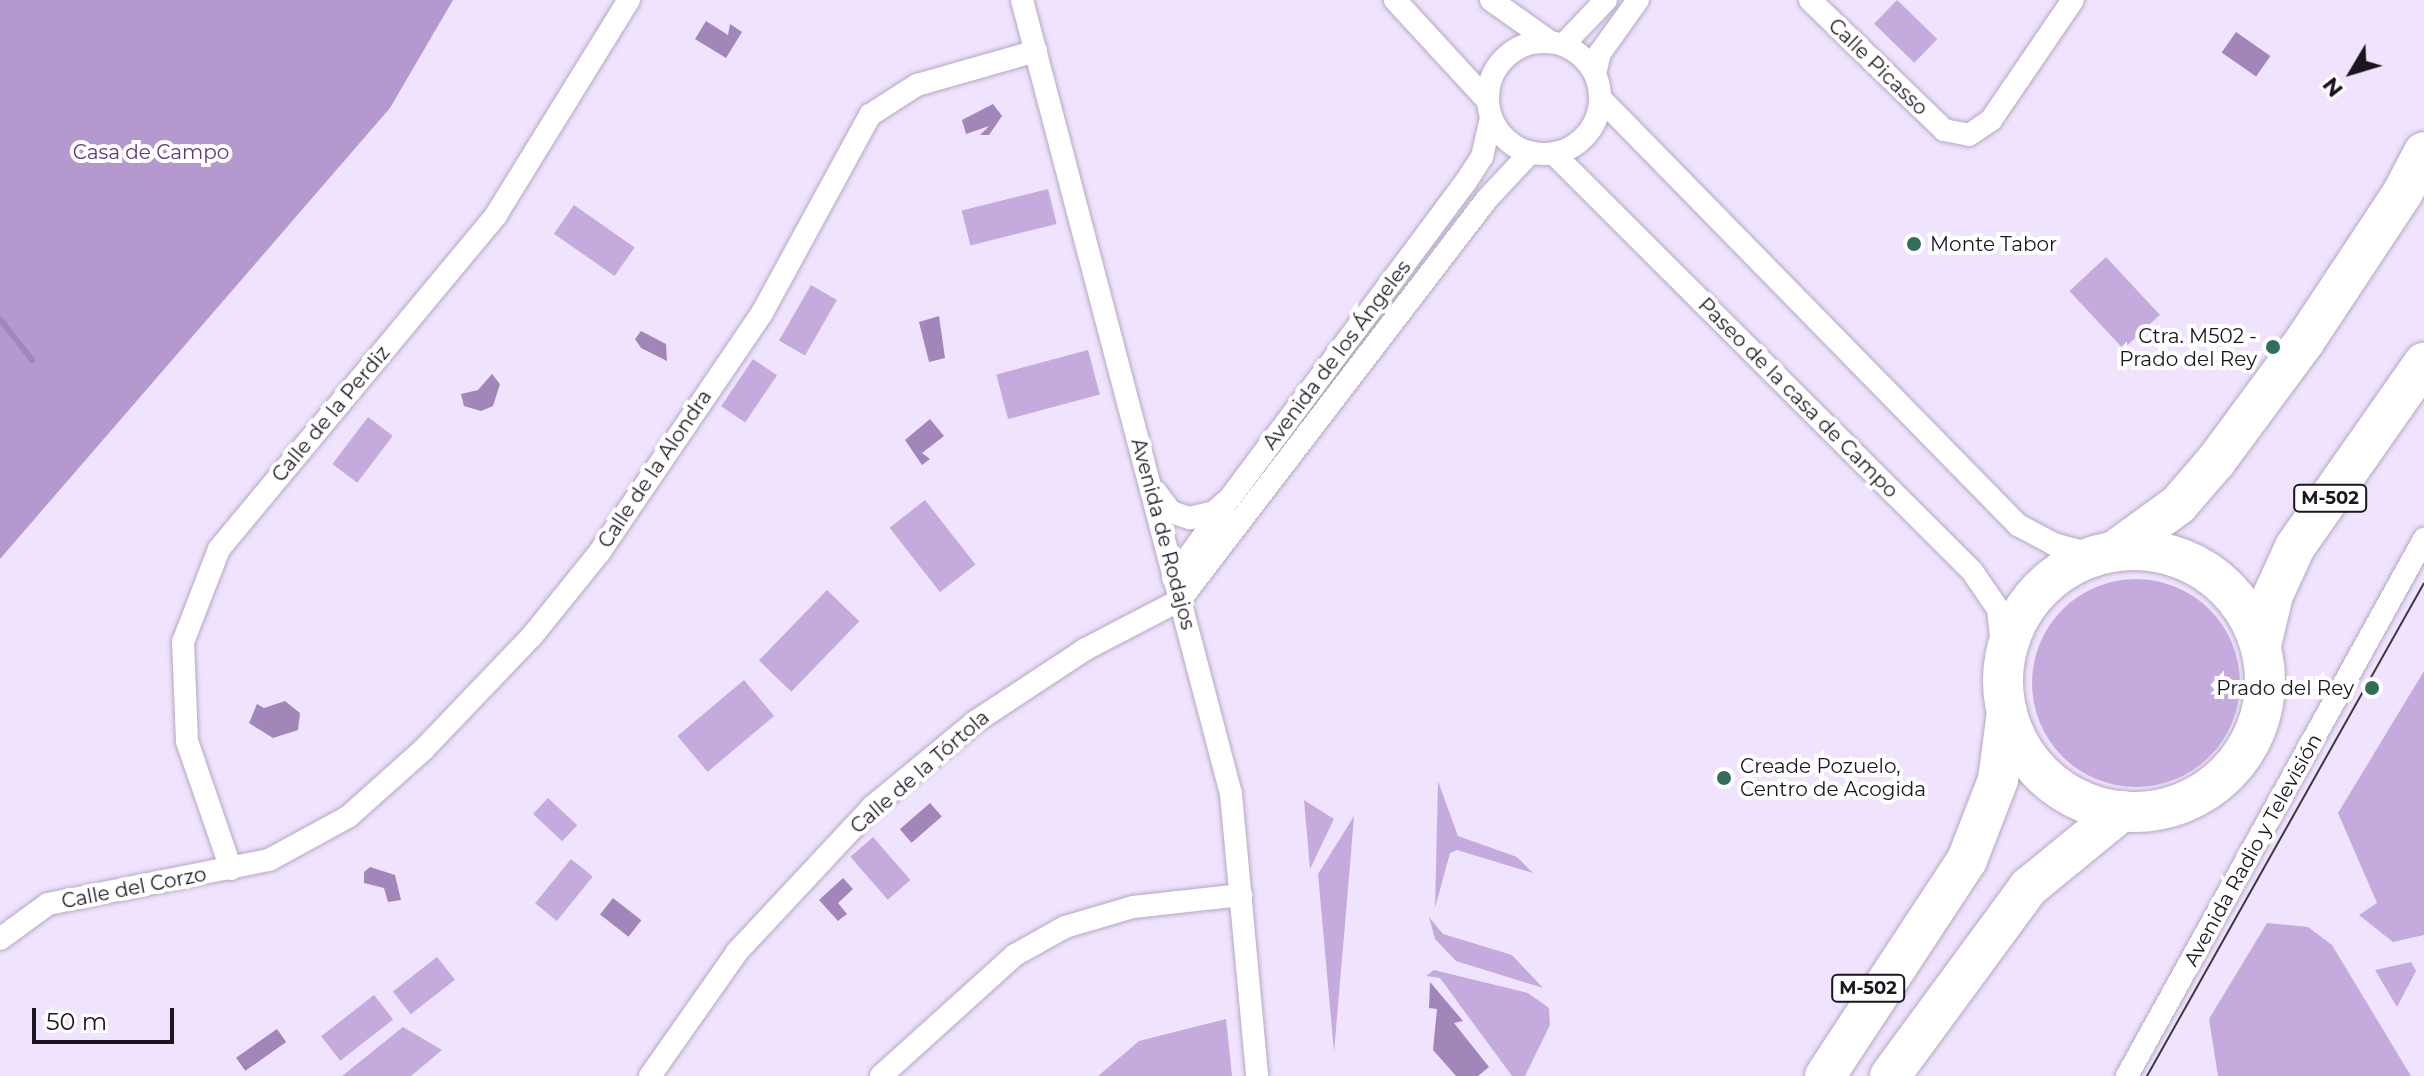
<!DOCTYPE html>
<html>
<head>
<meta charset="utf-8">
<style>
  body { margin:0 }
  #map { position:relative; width:2424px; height:1076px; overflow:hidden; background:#f0e3fe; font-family:Montserrat,sans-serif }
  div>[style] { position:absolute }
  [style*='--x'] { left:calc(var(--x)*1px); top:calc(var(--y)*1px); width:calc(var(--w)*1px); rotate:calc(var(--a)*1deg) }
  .green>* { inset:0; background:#c5abdd; transform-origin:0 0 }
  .round { border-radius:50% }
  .forest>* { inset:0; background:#b599ce }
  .water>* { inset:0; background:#a286ba; transform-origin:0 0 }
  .stream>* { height:6px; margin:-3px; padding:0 3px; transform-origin:3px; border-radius:3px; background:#a286ba }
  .roads { filter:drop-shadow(0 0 2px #b5a8c2) drop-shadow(0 0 2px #b5a8c2) }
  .street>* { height:22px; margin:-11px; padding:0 11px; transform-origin:11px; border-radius:11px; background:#fff }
  .street>.ring { margin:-11px; padding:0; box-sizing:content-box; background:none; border:22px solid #fff; border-radius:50% }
  .highway>* { height:40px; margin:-20px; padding:0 20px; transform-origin:20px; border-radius:20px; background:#fff }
  .highway>.ring { margin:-20px; padding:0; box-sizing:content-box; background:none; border:40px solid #fff; border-radius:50% }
  .tram>* { height:2px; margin:-1px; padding:0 1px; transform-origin:1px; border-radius:1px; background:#3e3845 }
  .dots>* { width:22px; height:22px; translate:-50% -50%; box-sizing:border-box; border:4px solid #fff; border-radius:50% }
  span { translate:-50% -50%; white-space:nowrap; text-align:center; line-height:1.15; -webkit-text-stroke:8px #fff; paint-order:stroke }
  .shield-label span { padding:2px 6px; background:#fff; border:2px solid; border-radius:6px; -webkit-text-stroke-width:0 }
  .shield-label { font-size:18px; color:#1a151f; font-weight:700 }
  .street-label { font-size:20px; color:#1a151f }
  .park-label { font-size:20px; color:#5d397a }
  .poi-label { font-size:20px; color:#1a151f }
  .left { translate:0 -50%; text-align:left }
  .right { translate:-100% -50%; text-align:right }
  .north { position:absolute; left:2312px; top:32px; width:80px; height:80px; -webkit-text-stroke:6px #fff; paint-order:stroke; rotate:232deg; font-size:22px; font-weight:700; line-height:32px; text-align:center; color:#1a151f }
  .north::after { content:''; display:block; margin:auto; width:28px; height:36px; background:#1a151f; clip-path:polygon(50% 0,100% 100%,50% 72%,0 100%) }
  .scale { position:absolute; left:32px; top:1008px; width:142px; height:36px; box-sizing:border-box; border:4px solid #1a151f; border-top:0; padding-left:10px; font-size:24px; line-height:28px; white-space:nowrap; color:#1a151f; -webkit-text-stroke:6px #fff; paint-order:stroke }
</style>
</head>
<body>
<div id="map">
  <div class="green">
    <div style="left:1897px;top:0;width:56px;height:33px;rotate:44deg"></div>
    <div style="left:1048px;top:189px;width:36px;height:89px;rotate:76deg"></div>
    <div style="left:574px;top:205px;width:74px;height:35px;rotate:35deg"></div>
    <div style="left:2106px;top:257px;width:79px;height:50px;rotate:47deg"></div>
    <div style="left:811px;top:285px;width:30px;height:64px;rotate:30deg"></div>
    <div style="left:1088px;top:350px;width:46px;height:95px;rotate:75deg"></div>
    <div style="left:753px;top:359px;width:29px;height:57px;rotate:34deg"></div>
    <div style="left:368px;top:417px;width:31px;height:59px;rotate:37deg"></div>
    <div style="left:925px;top:500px;width:82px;height:45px;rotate:52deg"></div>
    <div class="round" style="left:2032px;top:579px;width:208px;height:208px"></div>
    <div style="left:827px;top:590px;width:45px;height:98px;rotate:44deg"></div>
    <div style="clip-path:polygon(2424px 671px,2424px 935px,2393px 942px,2359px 915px,2377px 903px,2338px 813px)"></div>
    <div style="left:744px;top:680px;width:47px;height:87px;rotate:50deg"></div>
    <div style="clip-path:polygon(1438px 781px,1458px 836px,1517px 857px,1533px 873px,1457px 850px,1450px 853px,1435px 908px)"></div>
    <div style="left:548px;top:798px;width:40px;height:22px;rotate:43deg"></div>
    <div style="clip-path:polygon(1304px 800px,1334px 819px,1310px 869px)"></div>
    <div style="clip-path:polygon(1354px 816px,1349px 877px,1334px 1052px,1318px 874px)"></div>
    <div style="left:873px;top:837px;width:57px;height:30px;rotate:49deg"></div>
    <div style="left:571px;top:859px;width:28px;height:57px;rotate:39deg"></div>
    <div style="clip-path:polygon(1429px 917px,1443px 934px,1512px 955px,1543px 988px,1456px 961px,1435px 939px)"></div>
    <div style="clip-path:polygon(2267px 923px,2308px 927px,2332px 945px,2411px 1076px,2218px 1076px,2209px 1019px)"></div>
    <div style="left:437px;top:957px;width:29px;height:56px;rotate:52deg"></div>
    <div style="clip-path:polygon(2411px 962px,2416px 971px,2397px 1007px,2375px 970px)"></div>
    <div style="clip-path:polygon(1434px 970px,1528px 993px,1549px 1008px,1550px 1025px,1525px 1076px,1512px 1076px,1440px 978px,1426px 976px)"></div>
    <div style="left:374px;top:995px;width:31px;height:67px;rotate:52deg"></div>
    <div style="clip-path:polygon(1226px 1019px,1232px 1076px,1098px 1076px,1139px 1041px)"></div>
    <div style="clip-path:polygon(403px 1027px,442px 1050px,411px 1076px,342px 1076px)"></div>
  </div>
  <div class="forest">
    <div style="clip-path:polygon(0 0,453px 0,390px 108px,0 559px)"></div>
  </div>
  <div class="water">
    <div style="clip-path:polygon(706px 21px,728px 35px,730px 24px,742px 32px,726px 58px,695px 39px)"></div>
    <div style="left:2236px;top:32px;width:42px;height:25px;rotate:35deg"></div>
    <div style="clip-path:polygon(993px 104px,1002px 116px,989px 135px,980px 135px,989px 126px,966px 134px,962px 120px)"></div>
    <div style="clip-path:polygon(939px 316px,945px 358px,929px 362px,919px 322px)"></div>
    <div style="clip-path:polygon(641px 331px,666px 344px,667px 361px,641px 348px,635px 339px)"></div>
    <div style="clip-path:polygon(492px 374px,500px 384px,493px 406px,481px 411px,464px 406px,461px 394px,478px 390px)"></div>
    <div style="clip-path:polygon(930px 419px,944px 436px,922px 453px,930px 459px,922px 465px,905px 440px)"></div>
    <div style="clip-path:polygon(285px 701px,300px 713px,298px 730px,273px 738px,249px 723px,257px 704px,264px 708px)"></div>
    <div style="left:930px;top:803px;width:18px;height:40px;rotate:49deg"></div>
    <div style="clip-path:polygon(370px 867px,395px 875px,401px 900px,388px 902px,384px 888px,364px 883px,364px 872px)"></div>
    <div style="clip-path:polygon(843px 878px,853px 889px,838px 903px,847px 914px,838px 921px,819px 900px)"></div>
    <div style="left:613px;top:898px;width:36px;height:21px;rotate:38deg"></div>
    <div style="clip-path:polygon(1430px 982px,1463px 1021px,1454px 1023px,1489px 1067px,1478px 1076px,1456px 1076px,1433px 1050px,1437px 1009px,1429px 1008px)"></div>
    <div style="left:277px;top:1029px;width:16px;height:50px;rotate:55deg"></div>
  </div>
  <div class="stream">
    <div style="--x:0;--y:319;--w:52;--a:52"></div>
  </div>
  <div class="roads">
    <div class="street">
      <div style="--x:1022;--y:0;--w:821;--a:75.25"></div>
      <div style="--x:1231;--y:794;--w:283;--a:84.7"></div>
      <div style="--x:1395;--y:0;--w:136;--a:47.4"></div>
      <div style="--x:1491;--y:0;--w:71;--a:35.3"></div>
      <div style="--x:1810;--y:0;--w:187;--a:44.1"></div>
      <div style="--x:1944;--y:130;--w:25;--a:11"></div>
      <div style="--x:1969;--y:135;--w:27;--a:-34"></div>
      <div style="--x:1991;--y:120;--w:145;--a:-55.7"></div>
      <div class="ring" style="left:1488px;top:42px;width:90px;height:90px"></div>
      <div style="--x:1563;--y:45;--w:62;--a:-46.3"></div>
      <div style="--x:1595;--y:74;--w:22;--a:-77"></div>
      <div style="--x:1600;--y:53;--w:65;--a:-54.4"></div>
      <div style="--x:1600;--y:98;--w:598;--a:45.61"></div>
      <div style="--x:2018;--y:525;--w:40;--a:28"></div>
      <div style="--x:2053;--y:544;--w:42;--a:15"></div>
      <div style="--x:1554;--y:154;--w:590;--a:44.93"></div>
      <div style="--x:1972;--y:571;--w:46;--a:55.6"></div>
      <div style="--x:1998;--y:609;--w:54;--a:83.7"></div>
      <div style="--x:1156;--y:492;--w:25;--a:53"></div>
      <div style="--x:1171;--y:512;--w:20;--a:18"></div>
      <div style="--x:1190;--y:518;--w:25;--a:-14"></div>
      <div style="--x:1214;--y:512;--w:21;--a:-41"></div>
      <div style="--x:1230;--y:498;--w:393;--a:-53.3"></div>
      <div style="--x:1465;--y:183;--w:31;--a:-57"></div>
      <div style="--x:1482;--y:157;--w:39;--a:-77"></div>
      <div style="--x:1173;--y:578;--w:89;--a:-54.2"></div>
      <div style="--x:231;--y:869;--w:135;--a:-109"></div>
      <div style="--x:187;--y:741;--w:99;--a:-92.3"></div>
      <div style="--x:183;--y:642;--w:100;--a:-68.8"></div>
      <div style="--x:219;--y:549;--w:434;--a:-50.3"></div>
      <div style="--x:496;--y:215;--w:253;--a:-58.3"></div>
      <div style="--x:0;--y:939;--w:59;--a:-36.1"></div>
      <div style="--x:48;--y:904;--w:225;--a:-11.3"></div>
      <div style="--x:269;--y:860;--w:90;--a:-28.6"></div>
      <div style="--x:348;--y:817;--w:102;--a:-41.8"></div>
      <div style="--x:424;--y:749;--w:156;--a:-46.3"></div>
      <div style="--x:532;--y:636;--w:107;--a:-51.1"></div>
      <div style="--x:599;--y:553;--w:290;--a:-55.8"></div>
      <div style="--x:762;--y:313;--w:226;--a:-61.4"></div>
      <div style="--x:870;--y:115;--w:56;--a:-32.6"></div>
      <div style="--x:917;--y:85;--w:124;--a:-15.9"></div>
      <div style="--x:650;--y:1076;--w:151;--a:-54.9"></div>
      <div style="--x:737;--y:952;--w:198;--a:-47"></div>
      <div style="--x:872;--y:807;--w:134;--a:-39.5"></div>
      <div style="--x:975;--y:722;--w:131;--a:-33.4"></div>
      <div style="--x:1084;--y:650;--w:108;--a:-27.5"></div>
      <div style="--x:1180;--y:600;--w:505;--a:-52.56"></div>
      <div style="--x:1487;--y:199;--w:63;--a:-46.9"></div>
      <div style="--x:881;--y:1076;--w:181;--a:-42.1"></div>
      <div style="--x:1015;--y:955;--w:57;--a:-29.2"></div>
      <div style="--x:1065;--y:927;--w:71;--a:-16.4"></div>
      <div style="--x:1133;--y:907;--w:109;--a:-6.3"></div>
      <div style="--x:2127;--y:1076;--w:614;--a:-61.05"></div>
    </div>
    <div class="highway">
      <div style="--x:2116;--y:550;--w:77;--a:-36"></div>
      <div style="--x:2178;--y:505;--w:58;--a:-49.2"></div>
      <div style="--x:2216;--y:461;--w:148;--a:-53.5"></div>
      <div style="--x:2304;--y:342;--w:178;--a:-56.5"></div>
      <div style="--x:2402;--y:194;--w:47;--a:-62.4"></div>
      <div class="ring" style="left:2003px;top:550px;width:222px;height:222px"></div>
      <div style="--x:2261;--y:645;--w:51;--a:-76.5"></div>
      <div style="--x:2273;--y:595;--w:53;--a:-65.4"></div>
      <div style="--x:2295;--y:547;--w:225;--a:-55"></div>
      <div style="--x:1825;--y:1076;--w:258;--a:-56.7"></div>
      <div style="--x:1967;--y:860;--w:86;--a:-68.8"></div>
      <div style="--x:1998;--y:780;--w:69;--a:-82.5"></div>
      <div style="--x:1890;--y:1076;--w:235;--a:-53.7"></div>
      <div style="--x:2029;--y:887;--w:120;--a:-39.3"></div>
    </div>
  </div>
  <div class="tram">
    <div style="--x:2147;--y:1076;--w:565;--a:-60.67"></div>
  </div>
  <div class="dots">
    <div style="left:1914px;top:244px;background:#316f5c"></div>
    <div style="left:2273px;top:347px;background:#316f5c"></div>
    <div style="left:2372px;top:688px;background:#316f5c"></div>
    <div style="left:1724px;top:778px;background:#316f5c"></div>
  </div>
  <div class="shield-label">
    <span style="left:2330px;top:498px">M-502</span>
    <span style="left:1868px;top:988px">M-502</span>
  </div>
  <div class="street-label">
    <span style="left:1878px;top:67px;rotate:44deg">Calle Picasso</span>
    <span style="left:1337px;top:355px;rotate:-53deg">Avenida de los Ángeles</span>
    <span style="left:1798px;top:398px;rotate:45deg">Paseo de la casa de Campo</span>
    <span style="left:331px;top:414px;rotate:-50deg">Calle de la Perdiz</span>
    <span style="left:655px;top:469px;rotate:-56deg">Calle de la Alondra</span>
    <span style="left:1163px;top:534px;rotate:75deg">Avenida de Rodajos</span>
    <span style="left:920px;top:772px;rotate:-41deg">Calle de la Tórtola</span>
    <span style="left:2253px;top:850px;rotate:-61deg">Avenida Radio y Televisión</span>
    <span style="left:134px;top:888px;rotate:-11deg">Calle del Corzo</span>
  </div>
  <div class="park-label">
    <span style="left:151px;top:152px">Casa de Campo</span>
  </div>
  <div class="poi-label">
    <span class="left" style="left:1930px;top:244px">Monte Tabor</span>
    <span class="right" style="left:2257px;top:348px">Ctra. M502 -<br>Prado del Rey</span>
    <span class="right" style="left:2354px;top:688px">Prado del Rey</span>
    <span class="left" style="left:1740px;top:778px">Creade Pozuelo,<br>Centro de Acogida</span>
  </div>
  <div class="north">N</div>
  <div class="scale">50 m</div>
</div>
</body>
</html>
